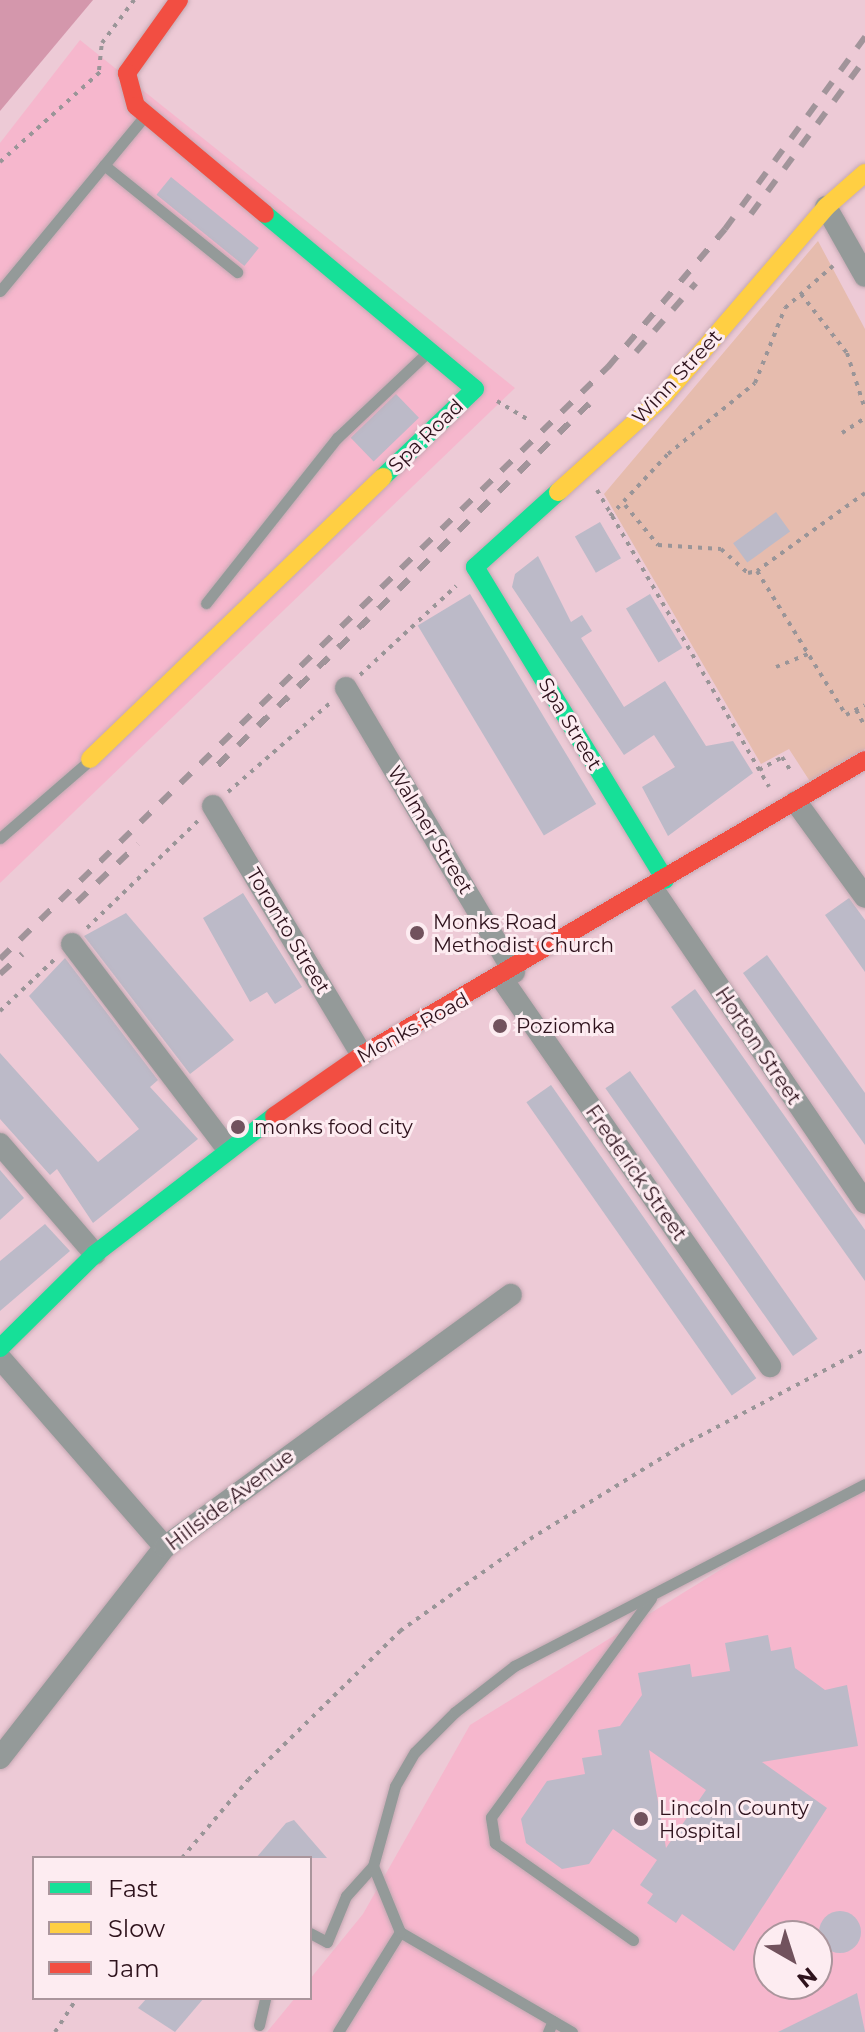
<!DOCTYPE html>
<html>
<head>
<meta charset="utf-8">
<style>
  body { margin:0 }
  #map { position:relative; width:865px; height:2032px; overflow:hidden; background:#edcad6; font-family:Montserrat,sans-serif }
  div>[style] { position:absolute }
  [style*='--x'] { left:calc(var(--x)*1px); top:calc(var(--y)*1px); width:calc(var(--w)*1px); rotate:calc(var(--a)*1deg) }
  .built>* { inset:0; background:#f6b7cd }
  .green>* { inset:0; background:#e6bcae }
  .water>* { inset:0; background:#d497ac }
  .building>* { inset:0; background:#bcbac8; transform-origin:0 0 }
  .round { border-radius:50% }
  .path>* { height:4px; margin-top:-2px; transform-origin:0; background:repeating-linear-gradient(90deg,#9a9598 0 4px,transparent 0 10px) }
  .roads { filter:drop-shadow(0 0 2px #c4a8b2) drop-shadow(0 0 2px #c4a8b2) }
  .lane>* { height:11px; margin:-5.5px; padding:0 5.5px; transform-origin:5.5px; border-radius:5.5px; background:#949a99 }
  .street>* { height:22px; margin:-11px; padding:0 11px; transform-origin:11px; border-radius:11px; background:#949a99 }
  .fast>* { height:18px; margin:-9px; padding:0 9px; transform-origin:9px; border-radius:9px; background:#16e098 }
  .slow>* { height:18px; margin:-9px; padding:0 9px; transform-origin:9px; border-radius:9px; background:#ffcf43 }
  .jam>* { height:18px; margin:-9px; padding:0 9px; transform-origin:9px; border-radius:9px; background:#f24e42 }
  .rail>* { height:6px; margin-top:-3px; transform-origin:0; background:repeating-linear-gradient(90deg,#a1949a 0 14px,transparent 0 28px) }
  .dots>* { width:22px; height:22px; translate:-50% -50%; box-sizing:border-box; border:4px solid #fdecf1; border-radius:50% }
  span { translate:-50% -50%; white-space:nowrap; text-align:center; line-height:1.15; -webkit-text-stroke:6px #fdecf1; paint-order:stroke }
  .street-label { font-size:20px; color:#2e121c }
  .poi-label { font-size:20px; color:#2e121c }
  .left { translate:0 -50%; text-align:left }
  .legend { position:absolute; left:32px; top:1856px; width:280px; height:144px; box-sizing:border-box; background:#fdecf1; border:2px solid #aa959c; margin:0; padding:10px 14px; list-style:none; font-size:24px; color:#2e121c }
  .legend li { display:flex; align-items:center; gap:16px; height:40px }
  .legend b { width:40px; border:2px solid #aa959c }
  .north { position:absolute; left:753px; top:1920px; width:80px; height:80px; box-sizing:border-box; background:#fdecf1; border:2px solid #aa959c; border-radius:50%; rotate:141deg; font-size:22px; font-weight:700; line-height:32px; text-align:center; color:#2e121c }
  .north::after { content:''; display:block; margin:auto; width:28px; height:36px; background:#71525d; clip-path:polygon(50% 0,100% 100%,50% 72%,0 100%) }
</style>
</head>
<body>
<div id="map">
  <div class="built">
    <div style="clip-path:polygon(80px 40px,515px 388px,0 883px,0 143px)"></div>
    <div style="clip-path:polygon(evenodd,865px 1480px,865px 2032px,267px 2032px,295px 1998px,310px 1998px,310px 1979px,363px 1914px,470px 1725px,865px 1480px,769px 1936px,817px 1936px,817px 1984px,769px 1984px,769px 1936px)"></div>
  </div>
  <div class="green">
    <div style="clip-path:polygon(818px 241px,865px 329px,865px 749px,811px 783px,789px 749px,761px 764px,604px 494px)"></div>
  </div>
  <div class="water">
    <div style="clip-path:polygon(0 0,93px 0,0 111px)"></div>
  </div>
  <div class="building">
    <div style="left:171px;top:177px;width:113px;height:23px;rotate:39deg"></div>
    <div style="left:396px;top:394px;width:33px;height:63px;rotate:46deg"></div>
    <div style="left:776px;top:512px;width:24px;height:53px;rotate:54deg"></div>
    <div style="left:600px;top:522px;width:42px;height:29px;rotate:60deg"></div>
    <div style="clip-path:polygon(538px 556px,571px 622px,582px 615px,592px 631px,581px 638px,624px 707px,665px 681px,706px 746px,733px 741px,753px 773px,668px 836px,642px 787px,675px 767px,654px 735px,624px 755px,512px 587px,515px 574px)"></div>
    <div style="left:470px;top:594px;width:245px;height:61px;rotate:59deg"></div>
    <div style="left:650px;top:594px;width:63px;height:28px;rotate:59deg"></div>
    <div style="clip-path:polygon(243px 893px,302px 987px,275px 1004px,267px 992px,250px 1002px,203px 918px)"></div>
    <div style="clip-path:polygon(849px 898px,865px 920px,865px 972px,825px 915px)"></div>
    <div style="clip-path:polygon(126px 913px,234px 1040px,190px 1074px,84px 936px)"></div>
    <div style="clip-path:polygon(767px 955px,865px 1093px,865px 1145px,743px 973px)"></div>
    <div style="clip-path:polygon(65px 958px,158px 1080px,150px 1087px,198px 1139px,93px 1223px,57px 1169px,50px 1175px,0 1119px,0 1053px,98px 1162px,139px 1129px,29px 996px)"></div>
    <div style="clip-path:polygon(695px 989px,865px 1230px,865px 1281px,671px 1007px)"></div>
    <div style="left:630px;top:1071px;width:327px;height:30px;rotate:55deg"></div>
    <div style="left:551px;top:1085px;width:358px;height:30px;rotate:55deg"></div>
    <div style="clip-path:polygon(0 1170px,24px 1198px,0 1220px)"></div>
    <div style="clip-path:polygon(45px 1224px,70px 1251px,0 1311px,0 1261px)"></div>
    <div style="clip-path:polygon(evenodd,768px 1635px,771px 1651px,791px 1647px,795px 1668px,825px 1690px,847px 1685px,858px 1746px,762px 1762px,827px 1808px,734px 1951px,682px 1914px,676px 1923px,647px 1903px,653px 1894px,640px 1885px,657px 1860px,613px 1829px,589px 1864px,562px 1869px,526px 1843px,521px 1819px,547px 1781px,585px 1774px,582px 1758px,602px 1755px,598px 1730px,620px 1726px,642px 1695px,638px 1673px,690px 1664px,692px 1677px,730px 1671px,725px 1643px,768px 1635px,649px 1750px,706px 1790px,666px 1848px,649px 1750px)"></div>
    <div style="clip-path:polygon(294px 1820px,327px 1858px,256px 1858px,286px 1823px)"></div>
    <div class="round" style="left:819px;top:1911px;width:42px;height:42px"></div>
    <div style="clip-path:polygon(857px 1993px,865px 2032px,778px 2032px)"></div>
    <div style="clip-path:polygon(147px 1998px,204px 1998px,175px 2032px,138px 2008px)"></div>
  </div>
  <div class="path">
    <div style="--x:99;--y:70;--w:27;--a:-84"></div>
    <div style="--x:102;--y:43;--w:54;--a:-53.3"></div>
    <div style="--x:0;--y:162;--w:135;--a:-42"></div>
    <div style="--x:801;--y:294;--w:75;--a:52.1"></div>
    <div style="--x:847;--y:353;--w:59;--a:72.2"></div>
    <div style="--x:497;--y:401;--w:37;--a:31"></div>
    <div style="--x:842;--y:433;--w:27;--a:-33"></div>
    <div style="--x:597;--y:490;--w:343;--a:59.9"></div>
    <div style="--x:865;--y:493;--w:133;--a:144.2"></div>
    <div style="--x:757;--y:571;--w:169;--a:58.3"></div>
    <div style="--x:846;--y:715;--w:21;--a:-28"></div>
    <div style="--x:625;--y:505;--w:52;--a:50.5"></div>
    <div style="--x:658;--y:545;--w:63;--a:3.6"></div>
    <div style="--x:721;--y:549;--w:36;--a:42"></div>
    <div style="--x:748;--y:573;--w:9;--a:-13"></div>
    <div style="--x:610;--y:516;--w:85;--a:-46.9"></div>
    <div style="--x:668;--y:454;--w:112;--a:-39.2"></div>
    <div style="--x:755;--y:383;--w:81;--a:-68.2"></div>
    <div style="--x:785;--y:308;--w:64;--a:-41.2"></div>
    <div style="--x:776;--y:667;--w:35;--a:-22"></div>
    <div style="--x:360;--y:675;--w:131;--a:-42.8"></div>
    <div style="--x:856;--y:710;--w:18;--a:61"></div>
    <div style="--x:759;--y:770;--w:26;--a:-29"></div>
    <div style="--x:782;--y:757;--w:19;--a:58"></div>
    <div style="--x:228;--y:792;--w:135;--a:-41.1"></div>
    <div style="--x:87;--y:928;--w:156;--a:-44"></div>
    <div style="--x:0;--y:1011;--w:76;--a:-43.4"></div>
    <div style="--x:182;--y:1858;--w:102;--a:-49.8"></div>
    <div style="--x:248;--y:1780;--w:213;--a:-44.4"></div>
    <div style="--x:400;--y:1631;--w:159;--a:-35.3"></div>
    <div style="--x:530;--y:1539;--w:177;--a:-31.6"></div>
    <div style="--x:681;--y:1446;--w:208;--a:-27.8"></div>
    <div style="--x:55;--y:2032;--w:40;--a:-57.1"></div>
  </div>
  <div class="roads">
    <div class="lane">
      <div style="--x:104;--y:165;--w:171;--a:38.8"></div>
      <div style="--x:0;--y:291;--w:227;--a:-50.4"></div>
      <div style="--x:206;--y:603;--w:211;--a:-51.6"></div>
      <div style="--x:337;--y:438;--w:124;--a:-43.4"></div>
      <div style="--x:0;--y:838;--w:119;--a:-40.9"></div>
      <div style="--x:310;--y:1933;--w:19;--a:28"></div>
      <div style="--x:327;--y:1942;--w:50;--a:-67.6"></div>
      <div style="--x:346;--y:1896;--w:40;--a:-48"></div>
      <div style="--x:633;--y:1940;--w:169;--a:-144.9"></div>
      <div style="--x:495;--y:1843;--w:26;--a:-99"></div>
      <div style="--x:491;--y:1817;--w:271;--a:-53.8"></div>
      <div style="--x:259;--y:2025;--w:28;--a:-77"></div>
      <div style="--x:338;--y:2032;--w:118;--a:-58.2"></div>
      <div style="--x:548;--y:2032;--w:12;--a:-66"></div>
      <div style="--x:572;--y:2032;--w:199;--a:-149.8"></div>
      <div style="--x:400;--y:1932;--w:71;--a:-112.2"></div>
      <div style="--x:373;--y:1866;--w:83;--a:-74.6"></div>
      <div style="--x:395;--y:1786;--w:39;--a:-60"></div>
      <div style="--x:415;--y:1752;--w:57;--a:-45"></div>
      <div style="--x:455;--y:1712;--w:75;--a:-37.9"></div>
      <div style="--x:514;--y:1666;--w:395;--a:-27.4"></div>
    </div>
    <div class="street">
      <div style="--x:826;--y:207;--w:79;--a:60.5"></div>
      <div style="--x:346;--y:688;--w:330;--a:59.4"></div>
      <div style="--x:796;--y:802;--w:117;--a:54"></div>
      <div style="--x:213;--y:806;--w:290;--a:59.1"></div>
      <div style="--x:652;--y:888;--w:380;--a:55.9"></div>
      <div style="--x:72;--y:944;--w:256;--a:52.8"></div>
      <div style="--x:502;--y:979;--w:471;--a:55.3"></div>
      <div style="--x:0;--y:1144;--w:145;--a:49.2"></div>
      <div style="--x:0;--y:1358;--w:251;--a:48.9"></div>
      <div style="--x:0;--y:1758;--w:268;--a:-52"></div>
      <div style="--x:165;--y:1547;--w:428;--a:-36.1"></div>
    </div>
    <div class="fast">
      <div style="--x:265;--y:214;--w:273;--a:39.8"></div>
      <div style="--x:475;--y:389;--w:127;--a:136.3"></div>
      <div style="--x:558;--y:492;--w:112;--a:137.9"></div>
      <div style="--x:475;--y:567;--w:366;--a:58.7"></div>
      <div style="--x:0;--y:1348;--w:134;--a:-44.7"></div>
      <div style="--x:95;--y:1254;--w:226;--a:-37.6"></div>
    </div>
    <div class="slow">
      <div style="--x:558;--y:492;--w:140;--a:-42.1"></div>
      <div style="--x:662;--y:398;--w:252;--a:-49.3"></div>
      <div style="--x:826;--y:207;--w:52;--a:-41.1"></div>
      <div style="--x:90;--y:759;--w:407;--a:-43.9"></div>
    </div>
    <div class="jam">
      <div style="--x:179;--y:0;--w:90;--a:125.5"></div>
      <div style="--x:127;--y:73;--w:34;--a:75"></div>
      <div style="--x:136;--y:106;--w:168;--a:39.9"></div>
      <div style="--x:274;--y:1116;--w:107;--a:-34.7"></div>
      <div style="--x:362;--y:1055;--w:583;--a:-30.39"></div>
    </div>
  </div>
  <div class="rail">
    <div style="--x:751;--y:214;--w:192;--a:-53.7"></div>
    <div style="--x:636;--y:352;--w:91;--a:-49"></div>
    <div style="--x:218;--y:765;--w:523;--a:-44.23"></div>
    <div style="--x:77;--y:902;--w:84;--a:-43.6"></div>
    <div style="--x:0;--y:959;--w:849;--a:-44.24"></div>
    <div style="--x:608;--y:367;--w:181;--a:-49.7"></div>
    <div style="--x:725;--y:229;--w:238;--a:-53.9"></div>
    <div style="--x:0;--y:974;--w:30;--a:-42"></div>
  </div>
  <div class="dots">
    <div style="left:417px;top:933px;background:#71525d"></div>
    <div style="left:500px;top:1026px;background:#71525d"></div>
    <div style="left:238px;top:1127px;background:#71525d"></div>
    <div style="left:641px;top:1819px;background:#71525d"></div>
  </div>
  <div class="street-label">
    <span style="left:677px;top:377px;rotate:-47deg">Winn Street</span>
    <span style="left:426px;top:436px;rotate:-44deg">Spa Road</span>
    <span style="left:570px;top:724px;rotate:59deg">Spa Street</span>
    <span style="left:430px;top:830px;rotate:59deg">Walmer Street</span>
    <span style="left:288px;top:931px;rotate:59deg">Toronto Street</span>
    <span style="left:413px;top:1028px;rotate:-29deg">Monks Road</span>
    <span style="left:758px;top:1046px;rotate:56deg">Horton Street</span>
    <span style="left:636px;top:1173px;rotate:55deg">Frederick Street</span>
    <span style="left:230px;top:1500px;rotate:-37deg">Hillside Avenue</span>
  </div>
  <div class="poi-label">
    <span class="left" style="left:433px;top:934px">Monks Road<br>Methodist Church</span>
    <span class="left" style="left:516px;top:1026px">Poziomka</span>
    <span class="left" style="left:254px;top:1127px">monks food city</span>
    <span class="left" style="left:659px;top:1820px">Lincoln County<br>Hospital</span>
  </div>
  <ul class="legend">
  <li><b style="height:10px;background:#16e098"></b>Fast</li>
  <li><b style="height:10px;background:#ffcf43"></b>Slow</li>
  <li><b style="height:10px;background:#f24e42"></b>Jam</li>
  </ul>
  <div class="north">N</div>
</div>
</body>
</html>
